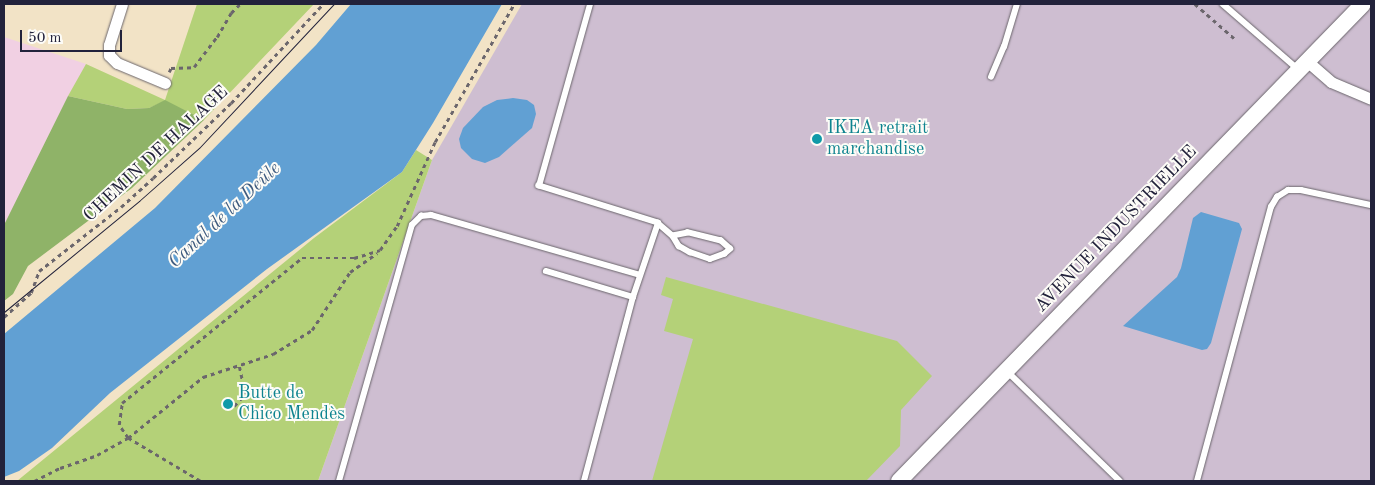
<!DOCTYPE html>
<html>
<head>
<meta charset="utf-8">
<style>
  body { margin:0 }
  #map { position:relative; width:1375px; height:485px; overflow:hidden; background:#f2e3c6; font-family:"Old Standard TT",serif }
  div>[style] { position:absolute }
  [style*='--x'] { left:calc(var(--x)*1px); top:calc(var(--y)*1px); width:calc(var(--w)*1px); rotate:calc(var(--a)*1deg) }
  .built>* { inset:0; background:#f1d0e3 }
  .industrial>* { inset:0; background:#cebed1 }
  .green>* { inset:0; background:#b4d178 }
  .forest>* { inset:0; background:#8fb368 }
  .water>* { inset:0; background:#61a0d3 }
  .path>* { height:2.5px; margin-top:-1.25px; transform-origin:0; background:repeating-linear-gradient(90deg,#6b666c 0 4px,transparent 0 8px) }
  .roads { filter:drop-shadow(0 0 1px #6b666c) drop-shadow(0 0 1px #6b666c) }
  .lane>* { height:5.5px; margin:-2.75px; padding:0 2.75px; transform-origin:2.75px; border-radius:2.75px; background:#fff }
  .street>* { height:11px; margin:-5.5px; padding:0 5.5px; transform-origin:5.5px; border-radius:5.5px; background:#fff }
  .secondary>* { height:16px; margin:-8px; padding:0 8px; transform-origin:8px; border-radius:8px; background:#fff }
  .tram>* { height:1px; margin:-0.5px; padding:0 0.5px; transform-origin:0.5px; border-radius:0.5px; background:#22223b }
  .dots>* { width:14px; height:14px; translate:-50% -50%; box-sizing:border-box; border:2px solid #fdfcf7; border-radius:50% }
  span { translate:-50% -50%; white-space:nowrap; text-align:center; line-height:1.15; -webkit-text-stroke:4px #fdfcf7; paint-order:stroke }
  .culture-label { font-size:18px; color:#0d838f }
  .left { translate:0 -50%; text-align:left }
  .street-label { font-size:18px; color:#22223b }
  .water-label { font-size:19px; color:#3e5b7f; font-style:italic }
  .frame { position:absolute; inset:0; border:5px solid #22223b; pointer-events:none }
  .scale { position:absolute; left:20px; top:30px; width:102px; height:22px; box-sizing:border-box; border:2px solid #22223b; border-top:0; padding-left:6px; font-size:15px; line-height:18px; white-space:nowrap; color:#22223b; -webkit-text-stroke:4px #fdfcf7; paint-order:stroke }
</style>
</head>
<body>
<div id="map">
  <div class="built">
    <div style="clip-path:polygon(4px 37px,86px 64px,4px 226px)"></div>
  </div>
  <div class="industrial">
    <div style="clip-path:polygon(522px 4px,1371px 4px,1371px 481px,318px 481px,432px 160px)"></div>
  </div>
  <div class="green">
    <div style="clip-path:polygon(197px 4px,314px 4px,204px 120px,165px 101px,149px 108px,127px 109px,68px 96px,86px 64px,165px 100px)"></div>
    <div style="clip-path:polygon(416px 150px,432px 160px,318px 481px,17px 481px,314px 238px,402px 172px)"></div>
    <div style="clip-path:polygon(666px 277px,897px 341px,932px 376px,901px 410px,900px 446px,866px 481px,652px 481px,693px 339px,664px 331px,673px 299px,661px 295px)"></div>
  </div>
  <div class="forest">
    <div style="clip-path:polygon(68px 96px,127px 109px,149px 108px,165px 100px,204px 120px,132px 188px,28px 266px,13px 294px,4px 301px,4px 225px)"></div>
  </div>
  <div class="water">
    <div style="clip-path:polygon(351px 4px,502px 4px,433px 123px,402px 172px,267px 269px,110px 393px,52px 448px,19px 471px,4px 477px,4px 334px,155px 208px,316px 45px)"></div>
    <div style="clip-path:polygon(513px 98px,527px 100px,534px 105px,536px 114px,532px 128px,499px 157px,485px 163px,472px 159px,461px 148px,459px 139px,463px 128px,483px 107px,497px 100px)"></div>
    <div style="clip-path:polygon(1201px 212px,1239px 223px,1242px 229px,1211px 343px,1207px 349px,1202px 350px,1123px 326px,1177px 277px,1181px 268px,1193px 218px)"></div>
  </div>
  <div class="path">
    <div style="--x:1195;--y:4;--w:52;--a:41.1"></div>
    <div style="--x:169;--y:72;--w:4;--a:-63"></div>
    <div style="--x:171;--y:68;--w:23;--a:-2"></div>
    <div style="--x:194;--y:67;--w:38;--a:-53"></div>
    <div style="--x:217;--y:37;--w:28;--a:-60"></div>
    <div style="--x:231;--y:13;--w:13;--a:-45"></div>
    <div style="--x:4;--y:317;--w:36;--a:-42"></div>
    <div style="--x:31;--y:293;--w:23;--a:-70"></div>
    <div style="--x:39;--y:271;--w:104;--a:-38"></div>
    <div style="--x:121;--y:207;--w:43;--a:-42.2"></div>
    <div style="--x:153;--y:178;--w:108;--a:-43.9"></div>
    <div style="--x:231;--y:103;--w:135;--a:-47.1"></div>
    <div style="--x:234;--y:406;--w:16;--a:-47"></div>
    <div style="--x:245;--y:394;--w:29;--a:-102"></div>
    <div style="--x:34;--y:481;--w:29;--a:-27"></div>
    <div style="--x:60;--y:468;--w:39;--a:-19"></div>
    <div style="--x:97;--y:455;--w:35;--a:-29"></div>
    <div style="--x:128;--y:438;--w:97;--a:-39.1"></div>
    <div style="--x:203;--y:377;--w:74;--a:-18.2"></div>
    <div style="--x:273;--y:354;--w:46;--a:-31.6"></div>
    <div style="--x:312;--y:330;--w:69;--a:-56.8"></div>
    <div style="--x:350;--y:272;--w:33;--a:-35"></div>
    <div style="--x:200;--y:481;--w:84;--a:-149.2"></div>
    <div style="--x:128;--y:438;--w:16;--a:-125"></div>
    <div style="--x:119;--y:425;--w:22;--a:-82"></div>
    <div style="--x:122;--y:403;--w:231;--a:-38.9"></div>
    <div style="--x:302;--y:258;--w:52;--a:0"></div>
    <div style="--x:354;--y:258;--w:27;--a:-17"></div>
    <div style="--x:380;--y:250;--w:29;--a:-55"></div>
    <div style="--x:397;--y:226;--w:92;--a:-65.7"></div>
    <div style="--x:435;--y:142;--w:159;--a:-60.2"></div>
  </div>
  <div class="roads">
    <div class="lane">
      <div style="--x:1223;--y:4;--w:98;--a:40.9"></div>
      <div style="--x:991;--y:77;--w:33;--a:-67"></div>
      <div style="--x:1004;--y:47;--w:45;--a:-73.2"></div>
      <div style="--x:658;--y:223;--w:20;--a:41"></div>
      <div style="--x:673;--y:236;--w:12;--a:59"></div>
      <div style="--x:679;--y:246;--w:13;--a:29"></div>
      <div style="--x:690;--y:252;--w:21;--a:19"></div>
      <div style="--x:710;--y:259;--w:15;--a:-20"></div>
      <div style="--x:724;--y:254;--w:8;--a:-40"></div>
      <div style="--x:730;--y:249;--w:12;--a:-138"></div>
      <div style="--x:721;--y:241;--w:34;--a:-166"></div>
      <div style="--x:688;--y:233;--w:15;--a:169"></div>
      <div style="--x:546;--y:271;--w:91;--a:16.6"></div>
      <div style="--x:1008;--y:372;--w:156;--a:44.2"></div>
      <div style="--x:339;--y:481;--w:266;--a:-74.1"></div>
      <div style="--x:412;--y:225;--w:13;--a:-45"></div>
      <div style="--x:421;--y:216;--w:10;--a:-6"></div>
      <div style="--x:431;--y:215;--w:217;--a:16"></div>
      <div style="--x:584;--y:481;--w:190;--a:-75.1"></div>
      <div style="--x:633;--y:297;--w:78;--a:-71.3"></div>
      <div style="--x:658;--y:223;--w:125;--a:-162.7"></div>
      <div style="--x:539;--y:186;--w:189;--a:-74.3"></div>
      <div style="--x:1197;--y:481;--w:284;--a:-74.9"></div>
      <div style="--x:1271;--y:207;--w:12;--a:-59"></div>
      <div style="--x:1277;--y:197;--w:13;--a:-32"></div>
      <div style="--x:1288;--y:190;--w:13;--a:0"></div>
      <div style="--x:1301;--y:190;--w:72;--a:12.1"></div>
    </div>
    <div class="street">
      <div style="--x:122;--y:4;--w:43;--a:107.6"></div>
      <div style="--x:109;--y:45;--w:10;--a:90"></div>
      <div style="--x:109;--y:55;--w:11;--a:45"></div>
      <div style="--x:117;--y:63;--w:52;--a:22.6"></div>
      <div style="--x:1307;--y:61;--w:32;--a:41"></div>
      <div style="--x:1331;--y:82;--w:43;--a:23"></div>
    </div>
    <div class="secondary">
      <div style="--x:899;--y:481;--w:665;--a:-45.79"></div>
    </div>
  </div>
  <div class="tram">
    <div style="--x:4;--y:312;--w:175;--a:-39.4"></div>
    <div style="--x:139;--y:201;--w:81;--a:-41.5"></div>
    <div style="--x:200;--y:147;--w:196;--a:-46.9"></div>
  </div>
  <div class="dots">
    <div style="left:817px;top:139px;background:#0f9aa8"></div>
    <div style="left:228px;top:404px;background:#0f9aa8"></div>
  </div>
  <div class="culture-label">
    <span class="left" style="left:827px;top:139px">IKEA retrait<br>marchandise</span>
    <span class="left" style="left:238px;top:404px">Butte de<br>Chico Mendès</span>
  </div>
  <div class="street-label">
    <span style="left:156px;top:154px;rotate:-43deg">CHEMIN DE HALAGE</span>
    <span style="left:1116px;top:229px;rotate:-46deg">AVENUE INDUSTRIELLE</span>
  </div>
  <div class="water-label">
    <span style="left:225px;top:216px;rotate:-43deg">Canal de la Deûle</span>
  </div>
  <div class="frame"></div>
  <div class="scale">50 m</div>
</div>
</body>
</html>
